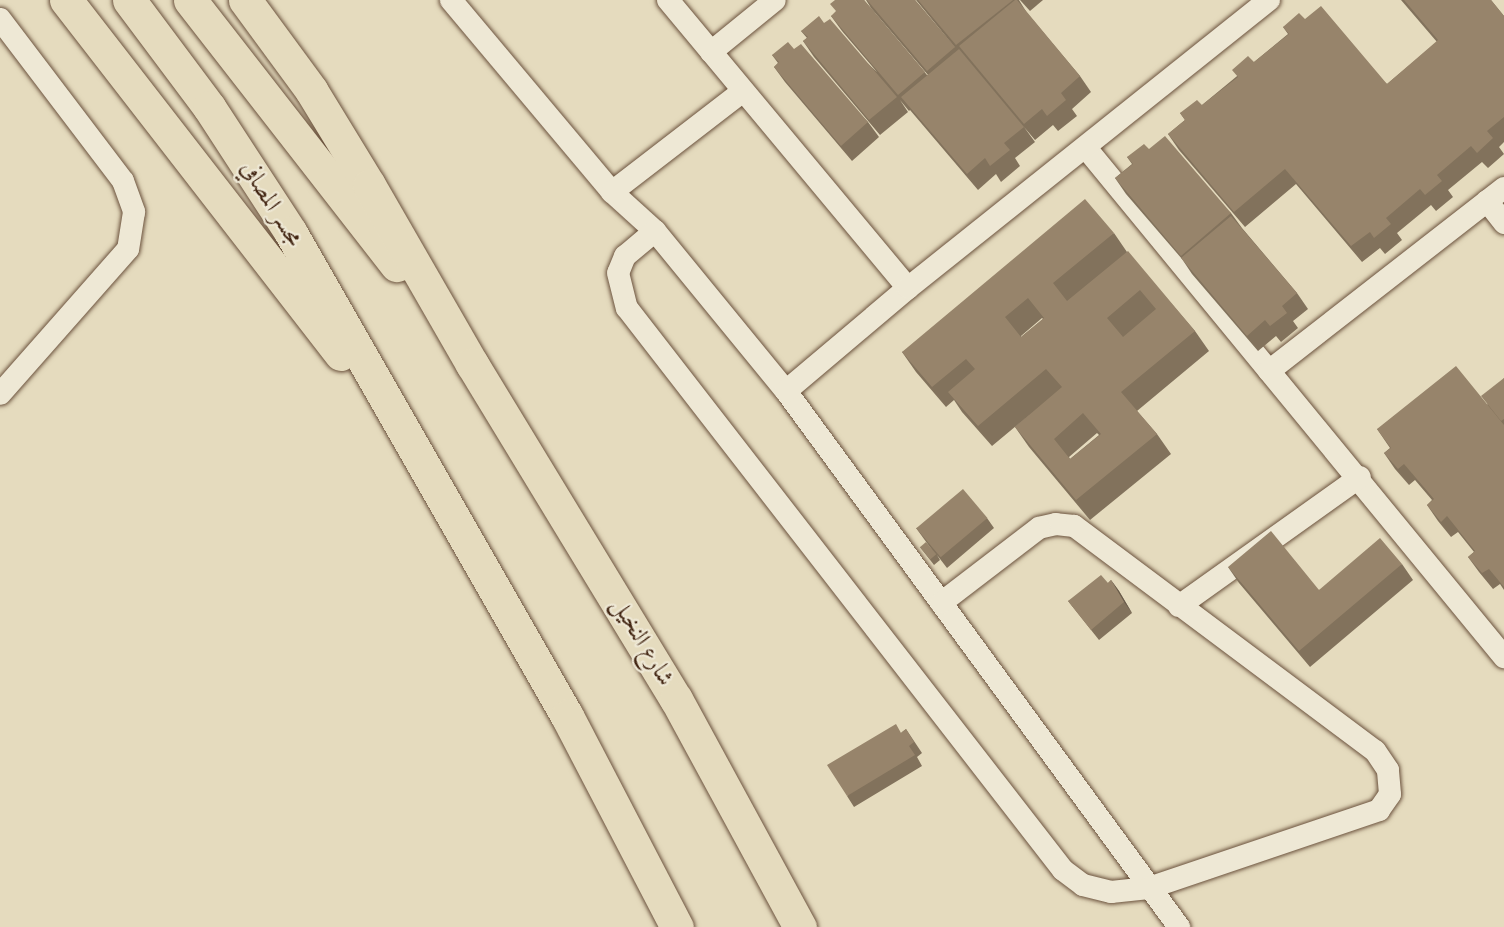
<!DOCTYPE html>
<html>
<head>
<meta charset="utf-8">
<style>
  body { margin:0 }
  #map { position:relative; width:1504px; height:927px; overflow:hidden; background:#e5dbbe; font-family:"Libre Bodoni",Amiri,serif }
  div>[style] { position:absolute }
  [style*='--x'] { left:calc(var(--x)*1px); top:calc(var(--y)*1px); width:calc(var(--w)*1px); rotate:calc(var(--a)*1deg) }
  .roads { filter:drop-shadow(0 0 2px #6b523d) drop-shadow(0 0 2px #6b523d) }
  .minor>* { height:22px; margin:-11px; padding:0 11px; transform-origin:11px; border-radius:11px; background:#eee8d5 }
  .trunk>* { height:33px; margin:-16.5px; padding:0 16.5px; transform-origin:16.5px; border-radius:16.5px; background:#e5dbbe }
  .wall>* { inset:0; background:#82725c }
  .shaded-wall>* { inset:0; background:#6a5c4b }
  .building>* { inset:0; background:#97846b; transform-origin:0 0 }
  span { translate:-50% -50%; white-space:nowrap; text-align:center; line-height:1.15; -webkit-text-stroke:4.5px #eee8d5; paint-order:stroke }
  .street-label { font-size:24px; color:#422512 }
</style>
</head>
<body>
<div id="map">
  <div class="roads">
    <div class="minor">
      <div style="--x:451;--y:0;--w:251;--a:50"></div>
      <div style="--x:612;--y:192;--w:58;--a:42.2"></div>
      <div style="--x:655;--y:231;--w:207;--a:50.7"></div>
      <div style="--x:786;--y:391;--w:665;--a:53.75"></div>
      <div style="--x:668;--y:0;--w:375;--a:50.2"></div>
      <div style="--x:0;--y:19;--w:203;--a:52.8"></div>
      <div style="--x:123;--y:181;--w:33;--a:70"></div>
      <div style="--x:134;--y:212;--w:37;--a:99"></div>
      <div style="--x:128;--y:249;--w:193;--a:131.4"></div>
      <div style="--x:711;--y:52;--w:82;--a:-39.1"></div>
      <div style="--x:1086;--y:148;--w:659;--a:50.61"></div>
      <div style="--x:612;--y:192;--w:165;--a:-37.6"></div>
      <div style="--x:1487;--y:201;--w:28;--a:52"></div>
      <div style="--x:655;--y:231;--w:39;--a:140"></div>
      <div style="--x:625;--y:256;--w:18;--a:112"></div>
      <div style="--x:618;--y:273;--w:36;--a:76"></div>
      <div style="--x:627;--y:308;--w:711;--a:52.2"></div>
      <div style="--x:1063;--y:870;--w:25;--a:37"></div>
      <div style="--x:1083;--y:885;--w:29;--a:14"></div>
      <div style="--x:1111;--y:892;--w:38;--a:-6"></div>
      <div style="--x:1149;--y:888;--w:243;--a:-18.7"></div>
      <div style="--x:1379;--y:810;--w:19;--a:-55"></div>
      <div style="--x:1390;--y:794;--w:24;--a:-95"></div>
      <div style="--x:1388;--y:770;--w:23;--a:-124"></div>
      <div style="--x:1375;--y:751;--w:376;--a:-143.2"></div>
      <div style="--x:1074;--y:526;--w:18;--a:-174"></div>
      <div style="--x:1056;--y:524;--w:17;--a:167"></div>
      <div style="--x:1039;--y:528;--w:123;--a:142.6"></div>
      <div style="--x:1269;--y:371;--w:298;--a:-37.9"></div>
      <div style="--x:786;--y:391;--w:160;--a:-40.2"></div>
      <div style="--x:908;--y:288;--w:462;--a:-38.6"></div>
      <div style="--x:1179;--y:606;--w:222;--a:-35.5"></div>
    </div>
    <div class="trunk">
      <div style="--x:66;--y:0;--w:448;--a:52.2"></div>
      <div style="--x:129;--y:0;--w:134;--a:53.2"></div>
      <div style="--x:209;--y:107;--w:150;--a:56.9"></div>
      <div style="--x:291;--y:233;--w:556;--a:60.26"></div>
      <div style="--x:567;--y:716;--w:238;--a:62.5"></div>
      <div style="--x:190;--y:0;--w:336;--a:52.1"></div>
      <div style="--x:245;--y:0;--w:112;--a:53.7"></div>
      <div style="--x:311;--y:90;--w:111;--a:58.6"></div>
      <div style="--x:369;--y:185;--w:207;--a:60.1"></div>
      <div style="--x:472;--y:364;--w:392;--a:58.7"></div>
      <div style="--x:676;--y:699;--w:260;--a:61.5"></div>
    </div>
  </div>
  <div class="wall">
    <div style="clip-path:polygon(864px 0,927px 75px,928px 75px,871px 8px,866px 0,915px 0,957px 50px,916px 0,1019px 0,1027px 13px,1080px 76px,1091px 92px,1072px 109px,1077px 116px,1058px 131px,1053px 125px,1035px 140px,1024px 127px,1035px 142px,1015px 158px,1020px 166px,1001px 182px,996px 174px,978px 190px,910px 110px,909px 111px,900px 100px,908px 112px,880px 135px,814px 57px,803px 41px,807px 38px,801px 31px,824px 23px,877px 72px,842px 31px,831px 16px)"></div>
    <div style="clip-path:polygon(1020px 0,1043px 0,1030px 11px)"></div>
    <div style="clip-path:polygon(1401px 0,1491px 0,1504px 16px,1504px 142px,1499px 147px,1504px 154px,1488px 168px,1482px 162px,1448px 190px,1453px 197px,1436px 211px,1431px 205px,1397px 233px,1402px 240px,1385px 254px,1380px 248px,1362px 262px,1296px 184px,1245px 227px,1179px 150px,1168px 134px,1185px 120px,1180px 113px,1202px 105px,1288px 34px,1283px 27px,1305px 19px,1387px 84px,1437px 42px)"></div>
    <div style="clip-path:polygon(794px 49px,868px 122px,879px 137px,852px 161px,785px 82px,774px 67px,778px 63px,772px 55px)"></div>
    <div style="clip-path:polygon(1149px 149px,1231px 213px,1242px 228px,1297px 293px,1308px 309px,1293px 321px,1298px 328px,1281px 342px,1276px 336px,1258px 351px,1192px 274px,1182px 259px,1126px 194px,1115px 178px,1132px 164px,1127px 157px)"></div>
    <div style="clip-path:polygon(evenodd,1114px 233px,1127px 252px,1195px 331px,1209px 351px,1137px 411px,1157px 434px,1171px 454px,1090px 520px,1029px 447px,1015px 427px,1034px 411px,992px 446px,962px 412px,954px 400px,946px 407px,916px 372px,902px 352px,1114px 233px,1042px 318px,1043px 319px,1021px 337px,1021px 336px,1042px 318px,1114px 233px,1097px 433px,1099px 435px,1070px 459px,1069px 457px,1097px 433px)"></div>
    <div style="clip-path:polygon(1504px 378px,1504px 590px,1500px 584px,1493px 589px,1479px 572px,1468px 557px,1474px 552px,1458px 532px,1451px 537px,1438px 521px,1427px 505px,1432px 500px,1415px 480px,1409px 485px,1395px 469px,1384px 453px,1390px 448px,1377px 429px,1487px 405px)"></div>
    <div style="clip-path:polygon(987px 518px,994px 528px,947px 568px,937px 555px,940px 560px,934px 565px,920px 547px,932px 550px,916px 528px)"></div>
    <div style="clip-path:polygon(1402px 564px,1413px 580px,1310px 667px,1239px 583px,1228px 567px,1319px 590px)"></div>
    <div style="clip-path:polygon(1111px 580px,1119px 591px,1132px 613px,1099px 640px,1068px 601px,1108px 583px)"></div>
    <div style="clip-path:polygon(906px 729px,922px 753px,917px 757px,922px 766px,854px 807px,847px 796px,902px 732px)"></div>
  </div>
  <div class="shaded-wall">
    <div style="clip-path:polygon(1111px 580px,1119px 591px,1132px 613px,1124px 602px)"></div>
  </div>
  <div class="building">
    <div style="clip-path:polygon(835px 0,864px 0,925px 72px,898px 95px,831px 16px,836px 11px,830px 4px)"></div>
    <div style="clip-path:polygon(867px 0,915px 0,955px 47px,927px 71px)"></div>
    <div style="clip-path:polygon(918px 0,1013px 0,956px 45px)"></div>
    <div style="clip-path:polygon(1015px 0,1017px 0,1080px 76px,1061px 93px,1066px 100px,1047px 116px,1042px 109px,1024px 124px,959px 46px)"></div>
    <div style="clip-path:polygon(1404px 0,1491px 0,1504px 16px,1504px 117px,1487px 131px,1493px 138px,1477px 153px,1471px 146px,1437px 175px,1442px 181px,1425px 195px,1420px 189px,1386px 218px,1391px 224px,1374px 238px,1370px 232px,1351px 246px,1285px 169px,1234px 212px,1168px 134px,1185px 120px,1180px 113px,1197px 100px,1202px 105px,1238px 77px,1232px 70px,1248px 56px,1254px 62px,1289px 34px,1283px 27px,1299px 13px,1305px 19px,1321px 6px,1387px 84px,1438px 40px)"></div>
    <div style="clip-path:polygon(819px 16px,824px 23px,830px 19px,897px 97px,869px 120px,803px 41px,808px 37px,801px 31px)"></div>
    <div style="clip-path:polygon(788px 42px,794px 49px,801px 44px,868px 122px,841px 146px,774px 67px,779px 62px,772px 55px)"></div>
    <div style="clip-path:polygon(959px 49px,1024px 127px,1004px 143px,1010px 150px,990px 166px,985px 158px,967px 174px,901px 97px)"></div>
    <div style="clip-path:polygon(1165px 136px,1231px 213px,1181px 256px,1115px 178px,1133px 164px,1127px 157px,1144px 144px,1149px 149px)"></div>
    <div style="clip-path:polygon(evenodd,1085px 199px,1114px 233px,1053px 283px,1067px 301px,1128px 251px,1195px 331px,1121px 392px,1157px 434px,1076px 500px,1015px 427px,1062px 387px,1046px 369px,978px 426px,948px 392px,975px 369px,966px 359px,932px 387px,902px 352px,1085px 199px,1140px 290px,1156px 309px,1123px 337px,1107px 318px,1140px 290px,1085px 199px,1028px 298px,1044px 318px,1021px 337px,1005px 317px,1028px 298px,1085px 199px,1083px 413px,1101px 434px,1070px 459px,1054px 439px,1083px 413px)"></div>
    <div style="clip-path:polygon(1231px 216px,1297px 293px,1282px 306px,1287px 313px,1270px 326px,1265px 320px,1247px 336px,1181px 258px)"></div>
    <div style="clip-path:polygon(1456px 366px,1504px 425px,1504px 587px,1489px 569px,1482px 573px,1468px 557px,1475px 551px,1447px 516px,1441px 522px,1427px 505px,1434px 499px,1404px 464px,1398px 469px,1384px 453px,1391px 448px,1377px 429px)"></div>
    <div style="clip-path:polygon(1504px 378px,1504px 419px,1501px 421px,1481px 396px)"></div>
    <div style="left:963px;top:489px;width:38px;height:61px;rotate:50deg"></div>
    <div style="clip-path:polygon(1271px 531px,1319px 590px,1380px 538px,1402px 564px,1299px 651px,1228px 567px)"></div>
    <div style="left:926px;top:542px;width:16px;height:8px;rotate:50deg"></div>
    <div style="clip-path:polygon(1101px 575px,1108px 583px,1111px 580px,1124px 602px,1091px 630px,1068px 601px)"></div>
    <div style="clip-path:polygon(896px 724px,901px 733px,906px 729px,914px 742px,909px 746px,915px 755px,847px 796px,827px 765px)"></div>
  </div>
  <div class="street-label">
    <span style="left:271px;top:204px;rotate:58deg">مجسر المصافي</span>
    <span style="left:642px;top:642px;rotate:59deg">شارع النخيل</span>
  </div>
</div>
</body>
</html>
